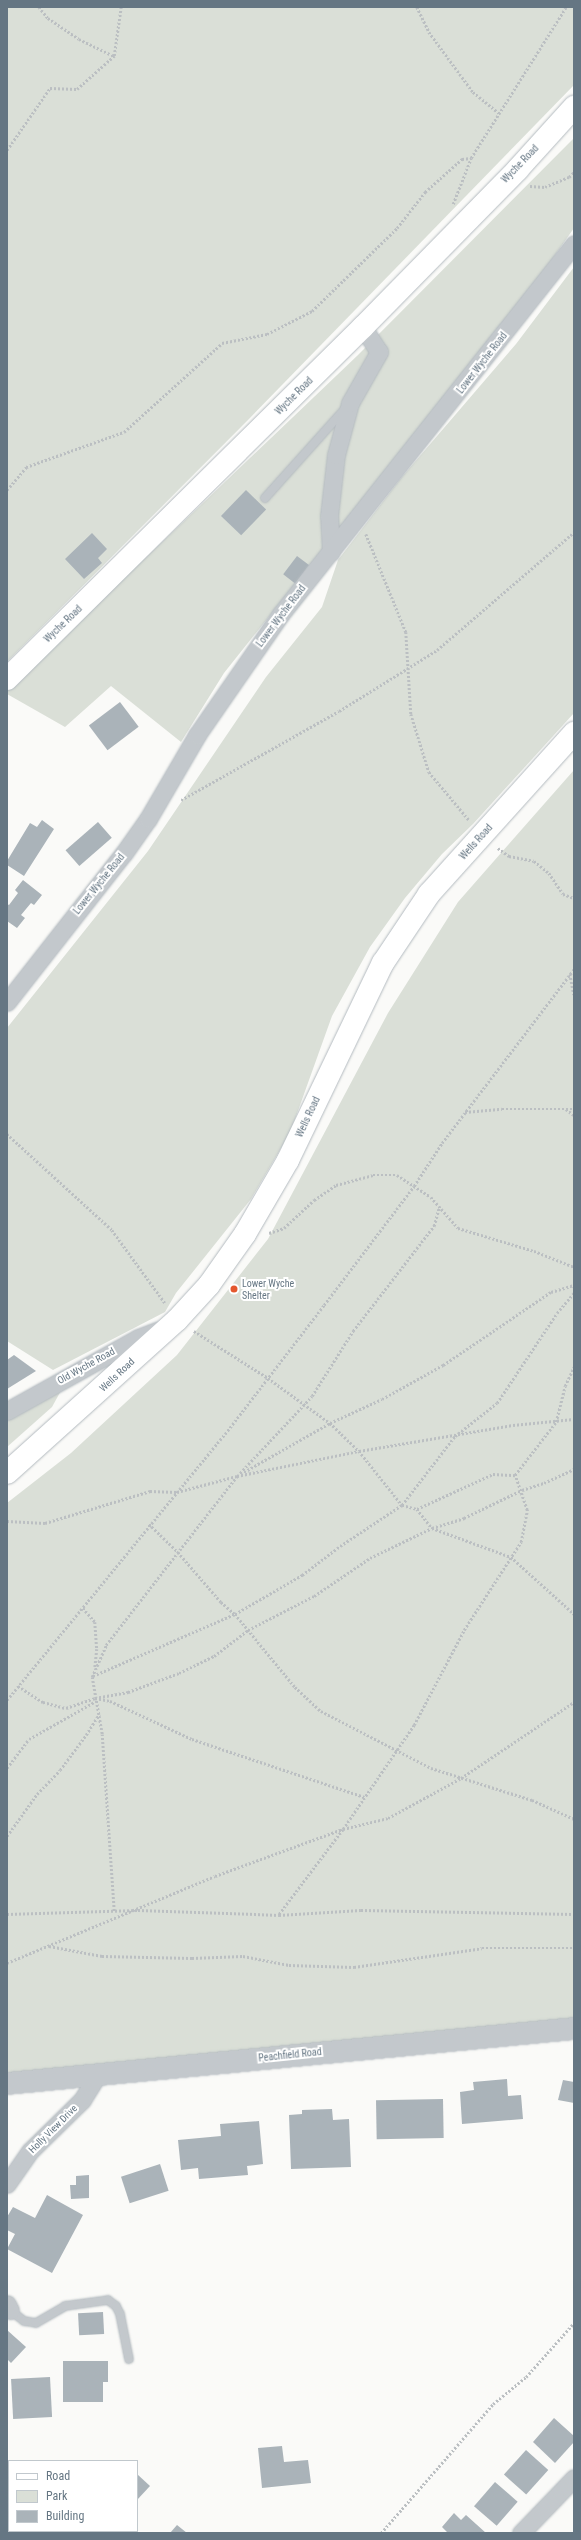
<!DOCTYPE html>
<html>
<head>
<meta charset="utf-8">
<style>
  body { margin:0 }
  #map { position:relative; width:581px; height:2540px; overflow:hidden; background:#fafaf8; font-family:"Roboto Condensed",sans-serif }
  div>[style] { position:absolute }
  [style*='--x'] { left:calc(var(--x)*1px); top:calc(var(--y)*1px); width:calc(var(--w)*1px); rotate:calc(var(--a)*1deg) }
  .green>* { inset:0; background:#dadfd7 }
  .building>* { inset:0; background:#aab3b9; transform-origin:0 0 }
  .path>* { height:2.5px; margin-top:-1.25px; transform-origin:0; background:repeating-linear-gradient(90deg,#bbbfc2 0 2px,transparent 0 4px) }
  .roads { filter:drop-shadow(0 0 1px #b3babf) drop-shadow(0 0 1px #b3babf) }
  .service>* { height:8px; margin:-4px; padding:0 4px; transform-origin:4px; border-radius:4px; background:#c3c8cc }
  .minor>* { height:17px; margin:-8.5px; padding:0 8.5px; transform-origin:8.5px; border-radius:8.5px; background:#c3c8cc }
  .tertiary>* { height:21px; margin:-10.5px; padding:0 10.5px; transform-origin:10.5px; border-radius:10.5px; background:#c3c8cc }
  .secondary>* { height:22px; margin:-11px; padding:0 11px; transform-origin:11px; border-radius:11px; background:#fff }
  .trunk>* { height:22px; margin:-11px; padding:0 11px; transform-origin:11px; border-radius:11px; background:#fff }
  .dots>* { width:11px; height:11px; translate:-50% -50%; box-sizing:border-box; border:2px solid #fff; border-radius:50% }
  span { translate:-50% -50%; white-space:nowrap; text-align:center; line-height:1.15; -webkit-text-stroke:4px #fff; paint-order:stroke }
  .street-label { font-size:10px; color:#657683 }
  .poi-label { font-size:10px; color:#657683 }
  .left { translate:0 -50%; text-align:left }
  .frame { position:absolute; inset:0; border:8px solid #657683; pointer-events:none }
  .legend { position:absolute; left:8px; top:2460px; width:130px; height:72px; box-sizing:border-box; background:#fff; border:1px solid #c1c8cd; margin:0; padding:5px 7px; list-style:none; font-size:12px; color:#657683 }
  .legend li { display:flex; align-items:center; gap:8px; height:20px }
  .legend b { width:20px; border:1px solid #c1c8cd }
</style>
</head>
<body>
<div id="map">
  <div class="green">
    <div style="clip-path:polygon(7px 7px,574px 7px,574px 85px,249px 419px,7px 662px)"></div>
    <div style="clip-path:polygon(574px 138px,574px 228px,539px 278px,224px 673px,181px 742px,111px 686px,65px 727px,7px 694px,7px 690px,358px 355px)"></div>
    <div style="clip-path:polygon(574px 267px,574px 713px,473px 824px,442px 854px,405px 898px,370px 947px,332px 1016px,290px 1133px,251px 1199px,176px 1293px,165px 1312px,53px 1370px,7px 1341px,7px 1028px,148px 851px,266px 677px,322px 607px,338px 560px,401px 478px,516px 344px)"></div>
    <div style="clip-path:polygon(574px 770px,574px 2028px,7px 2083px,7px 1503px,71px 1453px,177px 1355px,268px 1239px,388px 1013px,458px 902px)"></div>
    <div style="clip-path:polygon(69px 1376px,52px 1407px,7px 1447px,7px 1414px)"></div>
  </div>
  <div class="building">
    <div style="left:246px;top:490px;width:28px;height:36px;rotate:44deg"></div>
    <div style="clip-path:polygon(92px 533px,107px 549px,98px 558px,102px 563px,84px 579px,65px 559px)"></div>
    <div style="left:297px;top:556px;width:15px;height:23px;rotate:37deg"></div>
    <div style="left:120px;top:702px;width:31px;height:39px;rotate:53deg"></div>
    <div style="clip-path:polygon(42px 820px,54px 829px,24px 876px,7px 865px,7px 861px,30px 823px,37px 827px)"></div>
    <div style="left:98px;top:822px;width:21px;height:43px;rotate:49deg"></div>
    <div style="clip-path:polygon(23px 880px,42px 895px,34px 905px,31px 903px,21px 915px,25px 918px,17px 928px,7px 921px,7px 904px,9px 905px,18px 893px,15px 890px)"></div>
    <div style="clip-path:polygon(14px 1355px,36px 1371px,7px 1389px,7px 1360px)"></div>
    <div style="clip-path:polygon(507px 2079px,508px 2096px,521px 2095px,523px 2119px,462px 2124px,460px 2092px,474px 2090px,473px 2082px)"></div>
    <div style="clip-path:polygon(563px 2080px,574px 2082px,574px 2103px,558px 2100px)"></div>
    <div style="left:443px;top:2099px;width:39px;height:67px;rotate:89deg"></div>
    <div style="clip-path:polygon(332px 2109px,333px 2120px,349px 2119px,351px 2167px,291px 2169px,289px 2115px,302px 2114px,302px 2110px)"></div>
    <div style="clip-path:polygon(259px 2121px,263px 2164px,247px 2166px,248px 2175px,199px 2179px,198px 2168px,181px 2170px,178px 2140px,221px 2136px,220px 2124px)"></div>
    <div style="left:160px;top:2164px;width:28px;height:41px;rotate:72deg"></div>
    <div style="clip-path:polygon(89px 2175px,89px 2198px,71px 2199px,70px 2185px,76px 2185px,76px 2176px)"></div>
    <div style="clip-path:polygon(47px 2195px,83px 2215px,52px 2273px,7px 2249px,15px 2234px,7px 2230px,7px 2217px,13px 2207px,35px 2218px)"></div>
    <div style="left:103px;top:2312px;width:22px;height:25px;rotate:87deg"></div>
    <div style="clip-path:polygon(7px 2330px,26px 2347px,11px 2363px,7px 2359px)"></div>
    <div style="clip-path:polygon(63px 2361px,108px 2361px,108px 2382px,103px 2382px,103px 2402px,63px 2402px)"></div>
    <div style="left:50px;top:2377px;width:40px;height:39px;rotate:87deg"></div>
    <div style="clip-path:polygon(554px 2418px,574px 2436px,574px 2442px,555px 2463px,533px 2442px)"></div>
    <div style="clip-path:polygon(282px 2446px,284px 2462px,308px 2460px,311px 2483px,262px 2488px,258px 2448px)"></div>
    <div style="left:526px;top:2450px;width:30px;height:33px;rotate:42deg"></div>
    <div style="clip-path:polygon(137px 2474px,150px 2486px,137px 2500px)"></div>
    <div style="left:495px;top:2482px;width:30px;height:32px;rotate:41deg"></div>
    <div style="clip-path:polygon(454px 2513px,461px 2520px,466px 2515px,486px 2533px,448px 2533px,442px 2527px)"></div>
    <div style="clip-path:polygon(177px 2525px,187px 2533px,170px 2533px)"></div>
    <div style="clip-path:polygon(97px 2531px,121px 2531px,119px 2533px)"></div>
  </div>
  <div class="path">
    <div style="--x:39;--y:7;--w:14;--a:51"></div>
    <div style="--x:48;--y:18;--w:37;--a:34"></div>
    <div style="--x:79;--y:39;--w:39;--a:26"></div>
    <div style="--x:417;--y:7;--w:28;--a:64"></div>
    <div style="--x:429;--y:32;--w:74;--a:53.7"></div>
    <div style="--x:473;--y:92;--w:33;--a:39"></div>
    <div style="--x:7;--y:150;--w:75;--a:-55.3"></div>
    <div style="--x:50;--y:88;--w:27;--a:2"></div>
    <div style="--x:77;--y:89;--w:50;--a:-41.7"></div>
    <div style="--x:114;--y:56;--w:49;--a:-81.9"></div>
    <div style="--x:530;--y:186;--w:15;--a:4"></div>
    <div style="--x:545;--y:187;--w:26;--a:-23"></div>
    <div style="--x:569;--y:177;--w:7;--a:-45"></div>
    <div style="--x:453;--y:204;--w:49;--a:-68.6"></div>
    <div style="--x:471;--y:158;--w:178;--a:-57.8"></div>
    <div style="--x:7;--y:490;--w:30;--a:-50"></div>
    <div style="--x:26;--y:467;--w:104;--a:-19.7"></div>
    <div style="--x:124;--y:432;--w:132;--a:-42.2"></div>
    <div style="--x:222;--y:343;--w:46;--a:-11.3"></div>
    <div style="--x:267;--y:334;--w:51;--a:-27.1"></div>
    <div style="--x:312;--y:311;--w:119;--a:-44.3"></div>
    <div style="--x:397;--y:228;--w:46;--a:-52.1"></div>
    <div style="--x:425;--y:192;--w:50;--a:-41.7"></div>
    <div style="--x:462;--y:159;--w:9;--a:-6"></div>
    <div style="--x:366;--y:534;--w:106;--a:67.8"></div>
    <div style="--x:406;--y:632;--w:82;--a:86.5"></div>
    <div style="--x:411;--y:714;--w:61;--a:72.8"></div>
    <div style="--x:429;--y:772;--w:62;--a:50.2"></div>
    <div style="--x:181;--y:800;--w:181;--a:-29.4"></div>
    <div style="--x:339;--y:711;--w:115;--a:-31.9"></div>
    <div style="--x:437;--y:650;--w:181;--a:-40.7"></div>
    <div style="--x:498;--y:848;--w:14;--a:36"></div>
    <div style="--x:509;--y:856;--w:25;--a:11"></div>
    <div style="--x:534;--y:861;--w:19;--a:39"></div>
    <div style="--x:549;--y:873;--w:25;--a:56"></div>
    <div style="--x:563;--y:894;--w:12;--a:20"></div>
    <div style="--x:570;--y:974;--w:21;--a:79"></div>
    <div style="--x:566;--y:1109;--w:10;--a:37"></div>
    <div style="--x:465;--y:1112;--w:37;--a:-5"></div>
    <div style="--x:502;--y:1109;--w:72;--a:0"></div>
    <div style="--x:7;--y:1134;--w:142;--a:42.4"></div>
    <div style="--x:112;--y:1230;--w:90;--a:54"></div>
    <div style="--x:269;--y:1233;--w:16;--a:-18"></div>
    <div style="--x:284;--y:1228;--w:41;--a:-43"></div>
    <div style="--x:314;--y:1200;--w:27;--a:-34"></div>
    <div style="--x:336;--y:1185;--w:38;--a:-15"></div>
    <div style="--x:373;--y:1175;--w:24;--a:0"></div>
    <div style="--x:397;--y:1175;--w:40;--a:32.9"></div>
    <div style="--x:431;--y:1197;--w:41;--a:48.9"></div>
    <div style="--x:458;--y:1228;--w:79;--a:16.8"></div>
    <div style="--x:534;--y:1251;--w:43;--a:21.8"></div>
    <div style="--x:194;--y:1331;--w:88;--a:32.4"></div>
    <div style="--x:268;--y:1378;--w:77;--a:36"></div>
    <div style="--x:330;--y:1423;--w:40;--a:44"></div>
    <div style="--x:359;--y:1451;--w:69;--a:51.5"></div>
    <div style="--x:402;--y:1505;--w:16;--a:15"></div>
    <div style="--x:417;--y:1509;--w:84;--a:-24.7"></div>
    <div style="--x:493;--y:1474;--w:22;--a:3"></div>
    <div style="--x:515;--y:1475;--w:67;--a:-52.3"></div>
    <div style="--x:556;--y:1422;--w:37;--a:-76"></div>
    <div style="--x:565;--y:1386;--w:21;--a:-65"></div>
    <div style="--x:240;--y:1473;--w:105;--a:-46.9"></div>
    <div style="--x:312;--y:1396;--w:77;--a:-57.8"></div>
    <div style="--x:353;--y:1331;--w:133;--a:-52.4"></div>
    <div style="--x:434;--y:1226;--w:20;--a:-75"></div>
    <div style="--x:417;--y:1509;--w:24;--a:52"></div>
    <div style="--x:432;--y:1528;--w:84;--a:20.2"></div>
    <div style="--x:511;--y:1557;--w:85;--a:42.1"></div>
    <div style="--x:7;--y:1521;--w:38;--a:3"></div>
    <div style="--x:45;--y:1523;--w:110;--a:-16.9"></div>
    <div style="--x:150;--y:1491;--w:27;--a:2"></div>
    <div style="--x:177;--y:1492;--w:62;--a:-14.9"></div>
    <div style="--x:237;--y:1476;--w:125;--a:-11.6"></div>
    <div style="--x:359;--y:1451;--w:156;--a:-9.6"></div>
    <div style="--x:513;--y:1425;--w:61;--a:-5.6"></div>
    <div style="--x:149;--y:1524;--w:40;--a:44"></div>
    <div style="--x:178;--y:1552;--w:66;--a:49.3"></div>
    <div style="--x:221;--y:1602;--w:18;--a:41"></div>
    <div style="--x:235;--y:1614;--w:94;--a:50.6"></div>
    <div style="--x:295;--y:1687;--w:35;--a:43"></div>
    <div style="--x:321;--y:1711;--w:124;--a:27.4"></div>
    <div style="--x:431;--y:1768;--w:106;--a:17.6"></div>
    <div style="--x:532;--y:1800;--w:46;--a:24.3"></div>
    <div style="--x:83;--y:1608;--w:18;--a:49"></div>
    <div style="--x:95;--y:1622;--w:27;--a:86"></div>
    <div style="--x:97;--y:1649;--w:20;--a:96"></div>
    <div style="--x:93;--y:1676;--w:155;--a:-23.6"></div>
    <div style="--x:235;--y:1614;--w:78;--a:-30.2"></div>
    <div style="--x:302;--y:1575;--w:48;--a:-37.3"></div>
    <div style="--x:340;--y:1546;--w:74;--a:-33.5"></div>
    <div style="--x:402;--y:1505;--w:87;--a:-52.5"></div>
    <div style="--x:455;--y:1436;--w:53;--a:-38.2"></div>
    <div style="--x:497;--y:1403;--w:108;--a:-56.3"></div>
    <div style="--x:557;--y:1313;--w:26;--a:-50"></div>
    <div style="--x:18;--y:1686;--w:30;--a:33"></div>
    <div style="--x:43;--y:1702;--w:24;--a:15"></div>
    <div style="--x:66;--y:1708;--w:31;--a:-19"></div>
    <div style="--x:95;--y:1698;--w:15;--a:11"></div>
    <div style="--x:110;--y:1701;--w:90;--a:24.9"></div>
    <div style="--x:192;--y:1739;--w:182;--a:18.6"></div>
    <div style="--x:95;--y:1698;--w:34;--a:-10"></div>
    <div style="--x:128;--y:1692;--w:54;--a:-20.4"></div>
    <div style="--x:179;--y:1673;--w:39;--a:-26"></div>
    <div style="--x:214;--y:1656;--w:43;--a:-37.4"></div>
    <div style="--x:248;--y:1630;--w:74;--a:-27.3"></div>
    <div style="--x:314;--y:1596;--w:68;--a:-34.2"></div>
    <div style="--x:370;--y:1558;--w:69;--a:-25.8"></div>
    <div style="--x:432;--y:1528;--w:34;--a:-17"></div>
    <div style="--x:464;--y:1518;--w:64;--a:-25.8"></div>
    <div style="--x:522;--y:1490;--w:23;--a:-18"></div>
    <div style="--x:544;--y:1483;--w:33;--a:-25"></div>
    <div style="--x:7;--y:1700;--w:344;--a:-50.7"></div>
    <div style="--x:225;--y:1434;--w:163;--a:-52.5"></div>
    <div style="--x:324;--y:1305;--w:149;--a:-52.9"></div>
    <div style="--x:414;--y:1186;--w:51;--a:-56.9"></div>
    <div style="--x:442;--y:1143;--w:218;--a:-52.8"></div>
    <div style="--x:7;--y:1768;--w:36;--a:-53"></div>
    <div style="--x:29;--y:1739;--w:77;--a:-29.6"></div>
    <div style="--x:7;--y:1836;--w:52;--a:-54.5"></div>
    <div style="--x:37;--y:1794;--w:33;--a:-46"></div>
    <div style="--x:60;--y:1770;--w:44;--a:-53.4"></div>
    <div style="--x:86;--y:1735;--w:25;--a:-58"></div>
    <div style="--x:114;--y:1911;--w:177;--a:-93.9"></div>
    <div style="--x:102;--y:1734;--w:52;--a:-100"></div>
    <div style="--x:93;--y:1683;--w:6;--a:-99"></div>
    <div style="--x:92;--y:1677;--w:35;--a:-66"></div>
    <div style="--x:106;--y:1645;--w:214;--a:-52.2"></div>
    <div style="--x:237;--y:1476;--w:107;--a:-29.7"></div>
    <div style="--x:330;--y:1423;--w:57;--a:-24.8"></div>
    <div style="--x:382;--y:1399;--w:70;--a:-29.1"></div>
    <div style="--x:443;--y:1365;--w:130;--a:-34.1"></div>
    <div style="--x:551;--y:1292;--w:24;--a:-17"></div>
    <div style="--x:7;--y:1914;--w:131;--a:-1.7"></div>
    <div style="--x:138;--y:1910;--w:141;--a:2"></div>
    <div style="--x:279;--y:1915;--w:82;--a:-3.5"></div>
    <div style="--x:361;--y:1910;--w:213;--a:1.1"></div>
    <div style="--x:279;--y:1914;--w:106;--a:-53"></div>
    <div style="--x:343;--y:1829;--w:126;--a:-55.7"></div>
    <div style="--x:414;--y:1725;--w:107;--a:-62.2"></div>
    <div style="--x:464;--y:1630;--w:105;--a:-57.1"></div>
    <div style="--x:521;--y:1542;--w:33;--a:-79"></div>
    <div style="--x:527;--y:1510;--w:37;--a:-109"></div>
    <div style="--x:49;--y:1946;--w:54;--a:10.7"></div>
    <div style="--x:102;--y:1956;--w:90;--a:1.3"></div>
    <div style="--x:192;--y:1958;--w:51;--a:-2.2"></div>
    <div style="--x:243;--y:1956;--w:47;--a:11.1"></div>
    <div style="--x:289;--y:1965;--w:65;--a:1.8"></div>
    <div style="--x:354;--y:1967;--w:129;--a:-8.4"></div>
    <div style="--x:482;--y:1948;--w:92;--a:0"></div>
    <div style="--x:7;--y:1963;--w:225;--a:-22.7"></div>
    <div style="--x:215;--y:1876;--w:136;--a:-20.2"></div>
    <div style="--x:343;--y:1829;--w:46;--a:-13.7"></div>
    <div style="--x:388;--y:1818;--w:83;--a:-28.7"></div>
    <div style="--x:461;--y:1778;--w:136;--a:-33.9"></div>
    <div style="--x:381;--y:2533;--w:171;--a:-49"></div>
    <div style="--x:493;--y:2404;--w:43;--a:-39.3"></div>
    <div style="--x:526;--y:2377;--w:72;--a:-48.4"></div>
  </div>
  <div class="roads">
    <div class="service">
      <div style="--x:265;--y:498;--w:117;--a:-48.1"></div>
      <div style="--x:10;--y:2310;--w:18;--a:38"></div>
      <div style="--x:24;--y:2321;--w:12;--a:9"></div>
      <div style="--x:36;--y:2323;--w:34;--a:-30"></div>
      <div style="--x:65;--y:2306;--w:43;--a:-7.9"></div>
      <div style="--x:108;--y:2300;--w:10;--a:37"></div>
      <div style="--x:116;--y:2306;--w:9;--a:63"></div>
      <div style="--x:120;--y:2314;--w:46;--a:78.7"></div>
    </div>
    <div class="minor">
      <div style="--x:331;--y:552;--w:36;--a:-93"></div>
      <div style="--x:329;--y:516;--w:61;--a:-83.5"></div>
      <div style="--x:336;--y:455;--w:54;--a:-74.9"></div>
      <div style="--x:350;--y:403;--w:59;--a:-60.4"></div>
      <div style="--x:379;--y:352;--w:30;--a:-123"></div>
      <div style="--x:7;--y:1002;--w:189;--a:-51.9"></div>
      <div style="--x:124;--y:853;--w:42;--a:-54.8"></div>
      <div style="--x:148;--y:819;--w:97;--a:-59.7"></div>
      <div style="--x:197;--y:735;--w:146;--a:-55.3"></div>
      <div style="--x:280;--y:615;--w:473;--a:-51.6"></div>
      <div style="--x:7;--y:1411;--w:150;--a:-29.1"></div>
      <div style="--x:138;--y:1338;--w:28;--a:-21"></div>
      <div style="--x:7;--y:2184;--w:40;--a:-55.1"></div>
      <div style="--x:30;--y:2151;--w:73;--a:-44.4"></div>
      <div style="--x:82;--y:2100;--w:31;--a:-58"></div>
      <div style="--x:7;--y:2304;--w:7;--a:63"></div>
      <div style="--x:521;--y:2533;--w:76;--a:-46.1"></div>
    </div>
    <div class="tertiary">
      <div style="--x:7;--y:2083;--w:570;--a:-5.54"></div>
    </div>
    <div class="secondary">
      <div style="--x:7;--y:679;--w:501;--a:-44.68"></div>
      <div style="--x:363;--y:327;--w:221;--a:-45.5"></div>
      <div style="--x:518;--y:169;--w:84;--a:-47.9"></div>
    </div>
    <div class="trunk">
      <div style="--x:7;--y:1473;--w:229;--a:-42"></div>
      <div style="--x:177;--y:1320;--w:47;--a:-47.6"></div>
      <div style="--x:209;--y:1285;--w:62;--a:-54.8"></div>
      <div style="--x:245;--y:1234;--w:86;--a:-59.8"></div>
      <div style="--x:288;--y:1160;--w:219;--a:-64.3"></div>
      <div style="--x:383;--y:963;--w:83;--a:-56.3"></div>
      <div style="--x:429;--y:894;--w:217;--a:-48"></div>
    </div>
  </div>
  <div class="dots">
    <div style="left:234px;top:1289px;background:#e4572e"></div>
  </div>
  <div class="street-label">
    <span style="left:520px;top:164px;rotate:-46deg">Wyche Road</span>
    <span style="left:482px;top:363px;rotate:-52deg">Lower Wyche Road</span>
    <span style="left:294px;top:396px;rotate:-45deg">Wyche Road</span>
    <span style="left:281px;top:616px;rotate:-53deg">Lower Wyche Road</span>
    <span style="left:63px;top:624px;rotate:-44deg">Wyche Road</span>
    <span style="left:476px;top:842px;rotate:-48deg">Wells Road</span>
    <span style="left:99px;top:884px;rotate:-51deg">Lower Wyche Road</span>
    <span style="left:308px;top:1117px;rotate:-65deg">Wells Road</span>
    <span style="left:86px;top:1366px;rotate:-29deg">Old Wyche Road</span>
    <span style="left:117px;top:1375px;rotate:-43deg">Wells Road</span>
    <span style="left:290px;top:2055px;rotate:-6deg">Peachfield Road</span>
    <span style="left:53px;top:2129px;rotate:-45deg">Holly View Drive</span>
  </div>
  <div class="poi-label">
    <span class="left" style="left:242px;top:1289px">Lower Wyche<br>Shelter</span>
  </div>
  <div class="frame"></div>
  <ul class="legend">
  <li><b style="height:5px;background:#fff"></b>Road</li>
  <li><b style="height:11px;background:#dadfd7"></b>Park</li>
  <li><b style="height:11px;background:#aab3b9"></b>Building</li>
  </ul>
</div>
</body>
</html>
